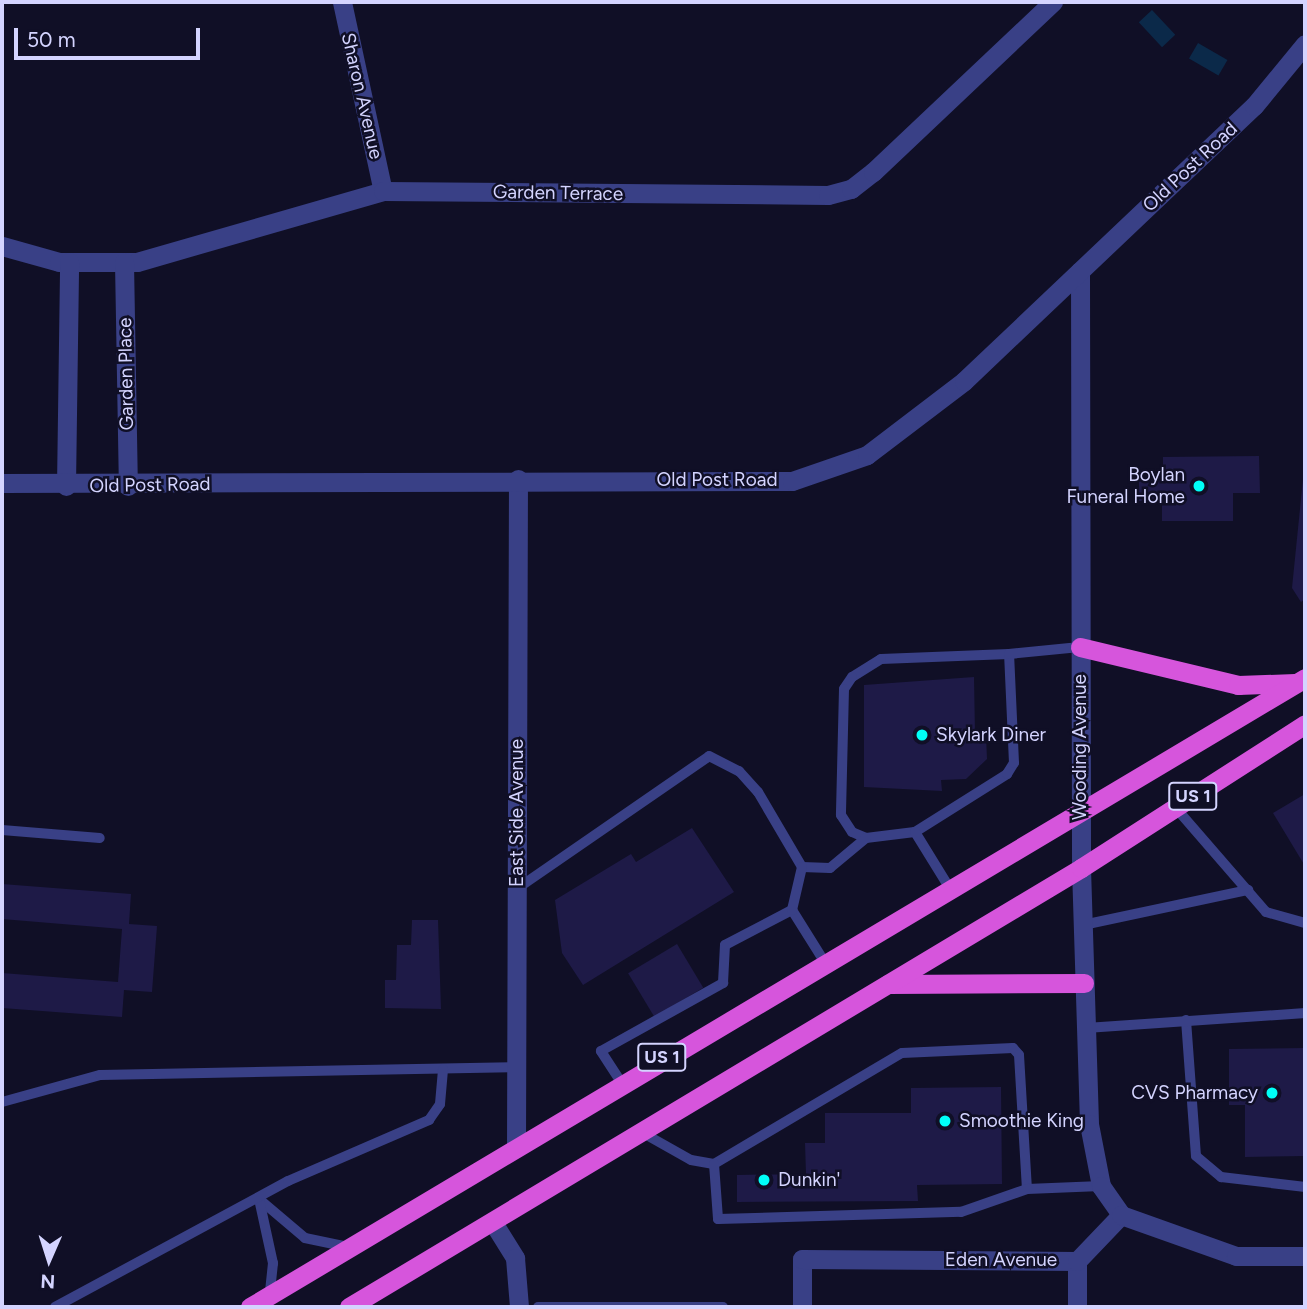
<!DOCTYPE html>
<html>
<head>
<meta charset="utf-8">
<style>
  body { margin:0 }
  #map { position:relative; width:1307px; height:1309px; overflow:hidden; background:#100f26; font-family:Figtree,sans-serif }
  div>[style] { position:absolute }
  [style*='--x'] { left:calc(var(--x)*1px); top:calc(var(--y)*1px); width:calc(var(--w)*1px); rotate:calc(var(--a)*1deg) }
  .water>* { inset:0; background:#0b2949; transform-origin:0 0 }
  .building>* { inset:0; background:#1e1a47; transform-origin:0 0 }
  .service>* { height:10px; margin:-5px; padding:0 5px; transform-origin:5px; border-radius:5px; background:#394086 }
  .minor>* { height:19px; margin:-9.5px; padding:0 9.5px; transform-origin:9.5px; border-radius:9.5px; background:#394086 }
  .tertiary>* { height:19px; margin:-9.5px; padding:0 9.5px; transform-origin:9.5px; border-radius:9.5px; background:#394086 }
  .trunk>* { height:19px; margin:-9.5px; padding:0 9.5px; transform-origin:9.5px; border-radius:9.5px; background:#d655dc }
  .dots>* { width:19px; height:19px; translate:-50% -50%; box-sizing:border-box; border:4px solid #100f26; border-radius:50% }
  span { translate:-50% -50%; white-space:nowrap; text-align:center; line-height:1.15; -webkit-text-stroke:5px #100f26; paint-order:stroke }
  .shield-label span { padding:2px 5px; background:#100f26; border:2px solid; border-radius:5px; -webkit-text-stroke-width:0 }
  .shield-label { font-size:18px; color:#d4d4ff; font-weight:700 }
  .street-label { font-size:19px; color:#d4d4ff }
  .poi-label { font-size:19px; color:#d4d4ff }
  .right { translate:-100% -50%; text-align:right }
  .left { translate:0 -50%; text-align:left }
  .frame { position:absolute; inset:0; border:4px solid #d4d4ff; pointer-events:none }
  .north { position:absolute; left:14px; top:1225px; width:70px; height:70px; -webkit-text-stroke:5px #100f26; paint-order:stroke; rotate:183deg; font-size:19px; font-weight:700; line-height:28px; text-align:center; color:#d4d4ff }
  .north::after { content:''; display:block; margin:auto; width:24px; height:32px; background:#d4d4ff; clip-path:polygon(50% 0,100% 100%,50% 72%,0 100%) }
  .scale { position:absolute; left:14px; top:28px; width:186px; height:32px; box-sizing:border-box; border:4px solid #d4d4ff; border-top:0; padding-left:9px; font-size:21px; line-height:24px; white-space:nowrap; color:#d4d4ff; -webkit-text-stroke:5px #100f26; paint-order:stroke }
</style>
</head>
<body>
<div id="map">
  <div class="water">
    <div style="left:1152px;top:10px;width:34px;height:18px;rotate:47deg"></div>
    <div style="left:1198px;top:43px;width:34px;height:18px;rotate:30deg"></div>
  </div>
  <div class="building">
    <div style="clip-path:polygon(1259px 456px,1260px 493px,1233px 493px,1233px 521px,1162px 521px,1162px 501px,1139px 501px,1139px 480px,1163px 480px,1163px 457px)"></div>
    <div style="clip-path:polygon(1303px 479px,1305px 599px,1301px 602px,1292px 588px)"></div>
    <div style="clip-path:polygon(974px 677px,975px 734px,986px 735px,987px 759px,966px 779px,941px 780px,942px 791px,864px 787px,864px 685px)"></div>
    <div style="clip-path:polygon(1305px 794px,1305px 866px,1273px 813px)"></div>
    <div style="clip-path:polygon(692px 828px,734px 892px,583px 985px,562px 953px,555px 900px,631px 854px,636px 862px)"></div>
    <div style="clip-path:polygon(2px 884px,131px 894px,129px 924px,157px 926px,152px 992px,124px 990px,122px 1017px,2px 1008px,2px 973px,118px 982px,122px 929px,2px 919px)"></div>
    <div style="clip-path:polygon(412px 920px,438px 920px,441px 1009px,385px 1008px,385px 980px,396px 980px,397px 945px,411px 945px)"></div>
    <div style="left:677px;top:944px;width:51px;height:57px;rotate:59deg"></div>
    <div style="clip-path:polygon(1305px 1048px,1305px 1156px,1245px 1157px,1245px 1105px,1229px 1105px,1229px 1049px)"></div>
    <div style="clip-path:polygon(1001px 1087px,1002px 1184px,917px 1185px,918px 1201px,737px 1202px,737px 1175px,806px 1174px,805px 1143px,825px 1143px,825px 1113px,911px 1113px,911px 1088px)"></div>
  </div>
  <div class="service">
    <div style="--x:1009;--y:654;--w:128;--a:177.8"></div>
    <div style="--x:881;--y:659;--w:34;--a:148"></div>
    <div style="--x:852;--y:677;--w:14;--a:124"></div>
    <div style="--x:844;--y:689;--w:126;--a:91.4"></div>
    <div style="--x:841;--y:815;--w:20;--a:57"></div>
    <div style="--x:852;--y:832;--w:15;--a:23"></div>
    <div style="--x:866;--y:838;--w:49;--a:-7"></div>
    <div style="--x:915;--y:832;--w:109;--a:-32.2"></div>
    <div style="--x:1007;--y:774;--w:13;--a:-58"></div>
    <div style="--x:1014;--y:763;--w:109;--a:-92.6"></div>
    <div style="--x:1009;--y:654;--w:71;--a:-5.6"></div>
    <div style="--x:1175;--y:807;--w:139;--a:49.1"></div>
    <div style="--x:1266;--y:912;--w:41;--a:15.8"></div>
    <div style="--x:2;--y:830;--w:98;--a:4.7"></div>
    <div style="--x:915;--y:832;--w:65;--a:58.3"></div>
    <div style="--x:518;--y:888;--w:232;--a:-34.6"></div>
    <div style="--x:709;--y:756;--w:34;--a:27"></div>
    <div style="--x:739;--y:771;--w:28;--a:48"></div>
    <div style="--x:758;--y:792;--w:87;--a:59.6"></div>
    <div style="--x:802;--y:867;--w:28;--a:2"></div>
    <div style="--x:830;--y:868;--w:47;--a:-39.8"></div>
    <div style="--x:792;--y:910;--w:60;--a:57.9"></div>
    <div style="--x:1083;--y:925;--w:169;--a:-12"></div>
    <div style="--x:1186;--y:1020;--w:136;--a:85.8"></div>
    <div style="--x:1196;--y:1156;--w:33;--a:40"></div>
    <div style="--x:1221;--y:1177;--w:85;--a:6.8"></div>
    <div style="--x:1086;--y:1028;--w:220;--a:-3.9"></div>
    <div style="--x:621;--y:1082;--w:37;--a:-123"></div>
    <div style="--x:601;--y:1051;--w:140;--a:-29.1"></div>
    <div style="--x:723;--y:983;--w:38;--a:-87"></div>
    <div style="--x:725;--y:945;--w:76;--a:-27.6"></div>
    <div style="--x:792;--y:910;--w:44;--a:-76.9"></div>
    <div style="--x:2;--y:1102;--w:102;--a:-15.4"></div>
    <div style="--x:100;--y:1075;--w:416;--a:-1.1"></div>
    <div style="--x:643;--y:1133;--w:55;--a:29.4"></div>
    <div style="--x:691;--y:1160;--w:23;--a:10"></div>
    <div style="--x:714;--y:1164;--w:218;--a:-30.6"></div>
    <div style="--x:902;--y:1053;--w:111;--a:-2.6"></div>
    <div style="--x:1013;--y:1048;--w:9;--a:49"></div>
    <div style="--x:1019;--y:1055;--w:134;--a:86.6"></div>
    <div style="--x:1027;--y:1189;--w:74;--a:-2.3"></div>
    <div style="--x:714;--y:1164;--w:55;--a:85.8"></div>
    <div style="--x:718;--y:1219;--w:243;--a:-1.7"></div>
    <div style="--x:961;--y:1212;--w:70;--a:-19.2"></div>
    <div style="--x:259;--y:1199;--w:60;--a:40.3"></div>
    <div style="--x:305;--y:1238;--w:44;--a:11.8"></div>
    <div style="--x:259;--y:1199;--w:66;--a:77.7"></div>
    <div style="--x:273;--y:1263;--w:31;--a:96"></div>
    <div style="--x:55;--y:1307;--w:265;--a:-28.4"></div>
    <div style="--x:288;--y:1181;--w:154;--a:-23.4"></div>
    <div style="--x:429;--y:1120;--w:19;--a:-55"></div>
    <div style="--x:440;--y:1104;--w:35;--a:-85"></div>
    <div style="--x:538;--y:1307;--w:185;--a:0"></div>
  </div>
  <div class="minor">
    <div style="--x:342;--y:2;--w:193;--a:77.8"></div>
    <div style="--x:2;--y:246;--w:59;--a:15.7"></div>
    <div style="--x:59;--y:262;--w:78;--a:0"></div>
    <div style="--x:137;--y:262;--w:256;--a:-16.1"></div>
    <div style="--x:383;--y:191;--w:445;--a:0.5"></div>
    <div style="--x:828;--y:195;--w:24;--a:-15"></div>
    <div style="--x:851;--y:189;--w:28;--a:-38"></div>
    <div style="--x:873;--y:172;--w:248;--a:-43.4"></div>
    <div style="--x:124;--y:262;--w:224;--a:89"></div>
    <div style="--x:66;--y:486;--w:224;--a:-89.2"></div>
    <div style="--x:1081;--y:868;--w:256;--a:88.2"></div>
    <div style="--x:1089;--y:1124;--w:63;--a:79"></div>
    <div style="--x:1101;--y:1186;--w:35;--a:55"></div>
    <div style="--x:516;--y:1148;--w:669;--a:-89.83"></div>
    <div style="--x:494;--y:1224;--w:40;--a:58"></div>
    <div style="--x:515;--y:1258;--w:49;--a:85.3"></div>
    <div style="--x:1077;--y:1261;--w:46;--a:90"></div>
    <div style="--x:802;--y:1307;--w:48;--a:-90"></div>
    <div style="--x:802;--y:1259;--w:275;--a:0.4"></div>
    <div style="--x:1077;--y:1261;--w:64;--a:-46.3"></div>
    <div style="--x:1121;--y:1215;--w:122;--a:19.6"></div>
    <div style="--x:1236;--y:1256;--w:69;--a:0"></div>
  </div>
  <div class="tertiary">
    <div style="--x:1080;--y:271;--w:597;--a:89.9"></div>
    <div style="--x:2;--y:483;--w:790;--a:-0.15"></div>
    <div style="--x:792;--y:481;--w:79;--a:-19.1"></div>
    <div style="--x:867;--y:455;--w:122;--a:-37.3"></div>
    <div style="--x:964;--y:381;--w:400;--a:-43.5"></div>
    <div style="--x:1254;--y:106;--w:80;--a:-50.6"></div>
  </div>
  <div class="trunk">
    <div style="--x:1080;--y:647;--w:163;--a:13.5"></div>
    <div style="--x:1238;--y:685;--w:57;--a:-2"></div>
    <div style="--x:888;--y:984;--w:196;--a:-0.3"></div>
    <div style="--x:250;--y:1307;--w:1228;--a:-30.8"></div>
    <div style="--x:349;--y:1307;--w:854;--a:-30.95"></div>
    <div style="--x:1081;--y:868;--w:266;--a:-32.7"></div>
  </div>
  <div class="dots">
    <div style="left:1199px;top:486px;background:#00fff8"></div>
    <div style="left:922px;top:735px;background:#00fff8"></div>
    <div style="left:1272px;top:1093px;background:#00fff8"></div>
    <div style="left:945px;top:1121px;background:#00fff8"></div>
    <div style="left:764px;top:1180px;background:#00fff8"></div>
  </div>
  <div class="shield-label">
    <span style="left:1193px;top:796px">US 1</span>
    <span style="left:662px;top:1057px">US 1</span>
  </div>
  <div class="street-label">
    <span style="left:362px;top:96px;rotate:77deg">Sharon Avenue</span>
    <span style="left:1190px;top:167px;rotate:-43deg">Old Post Road</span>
    <span style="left:558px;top:193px;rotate:1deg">Garden Terrace</span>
    <span style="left:126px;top:374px;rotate:-91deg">Garden Place</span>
    <span style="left:717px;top:480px">Old Post Road</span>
    <span style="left:150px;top:485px;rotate:-1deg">Old Post Road</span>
    <span style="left:1080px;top:747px;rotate:-90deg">Wooding Avenue</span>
    <span style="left:517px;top:813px;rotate:-90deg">East Side Avenue</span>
    <span style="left:1001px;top:1260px">Eden Avenue</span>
  </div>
  <div class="poi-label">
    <span class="right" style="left:1185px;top:486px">Boylan<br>Funeral Home</span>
    <span class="left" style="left:936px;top:735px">Skylark Diner</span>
    <span class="right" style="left:1258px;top:1093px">CVS Pharmacy</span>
    <span class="left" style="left:959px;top:1121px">Smoothie King</span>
    <span class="left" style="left:778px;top:1180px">Dunkin'</span>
  </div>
  <div class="frame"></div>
  <div class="north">N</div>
  <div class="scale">50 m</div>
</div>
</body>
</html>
